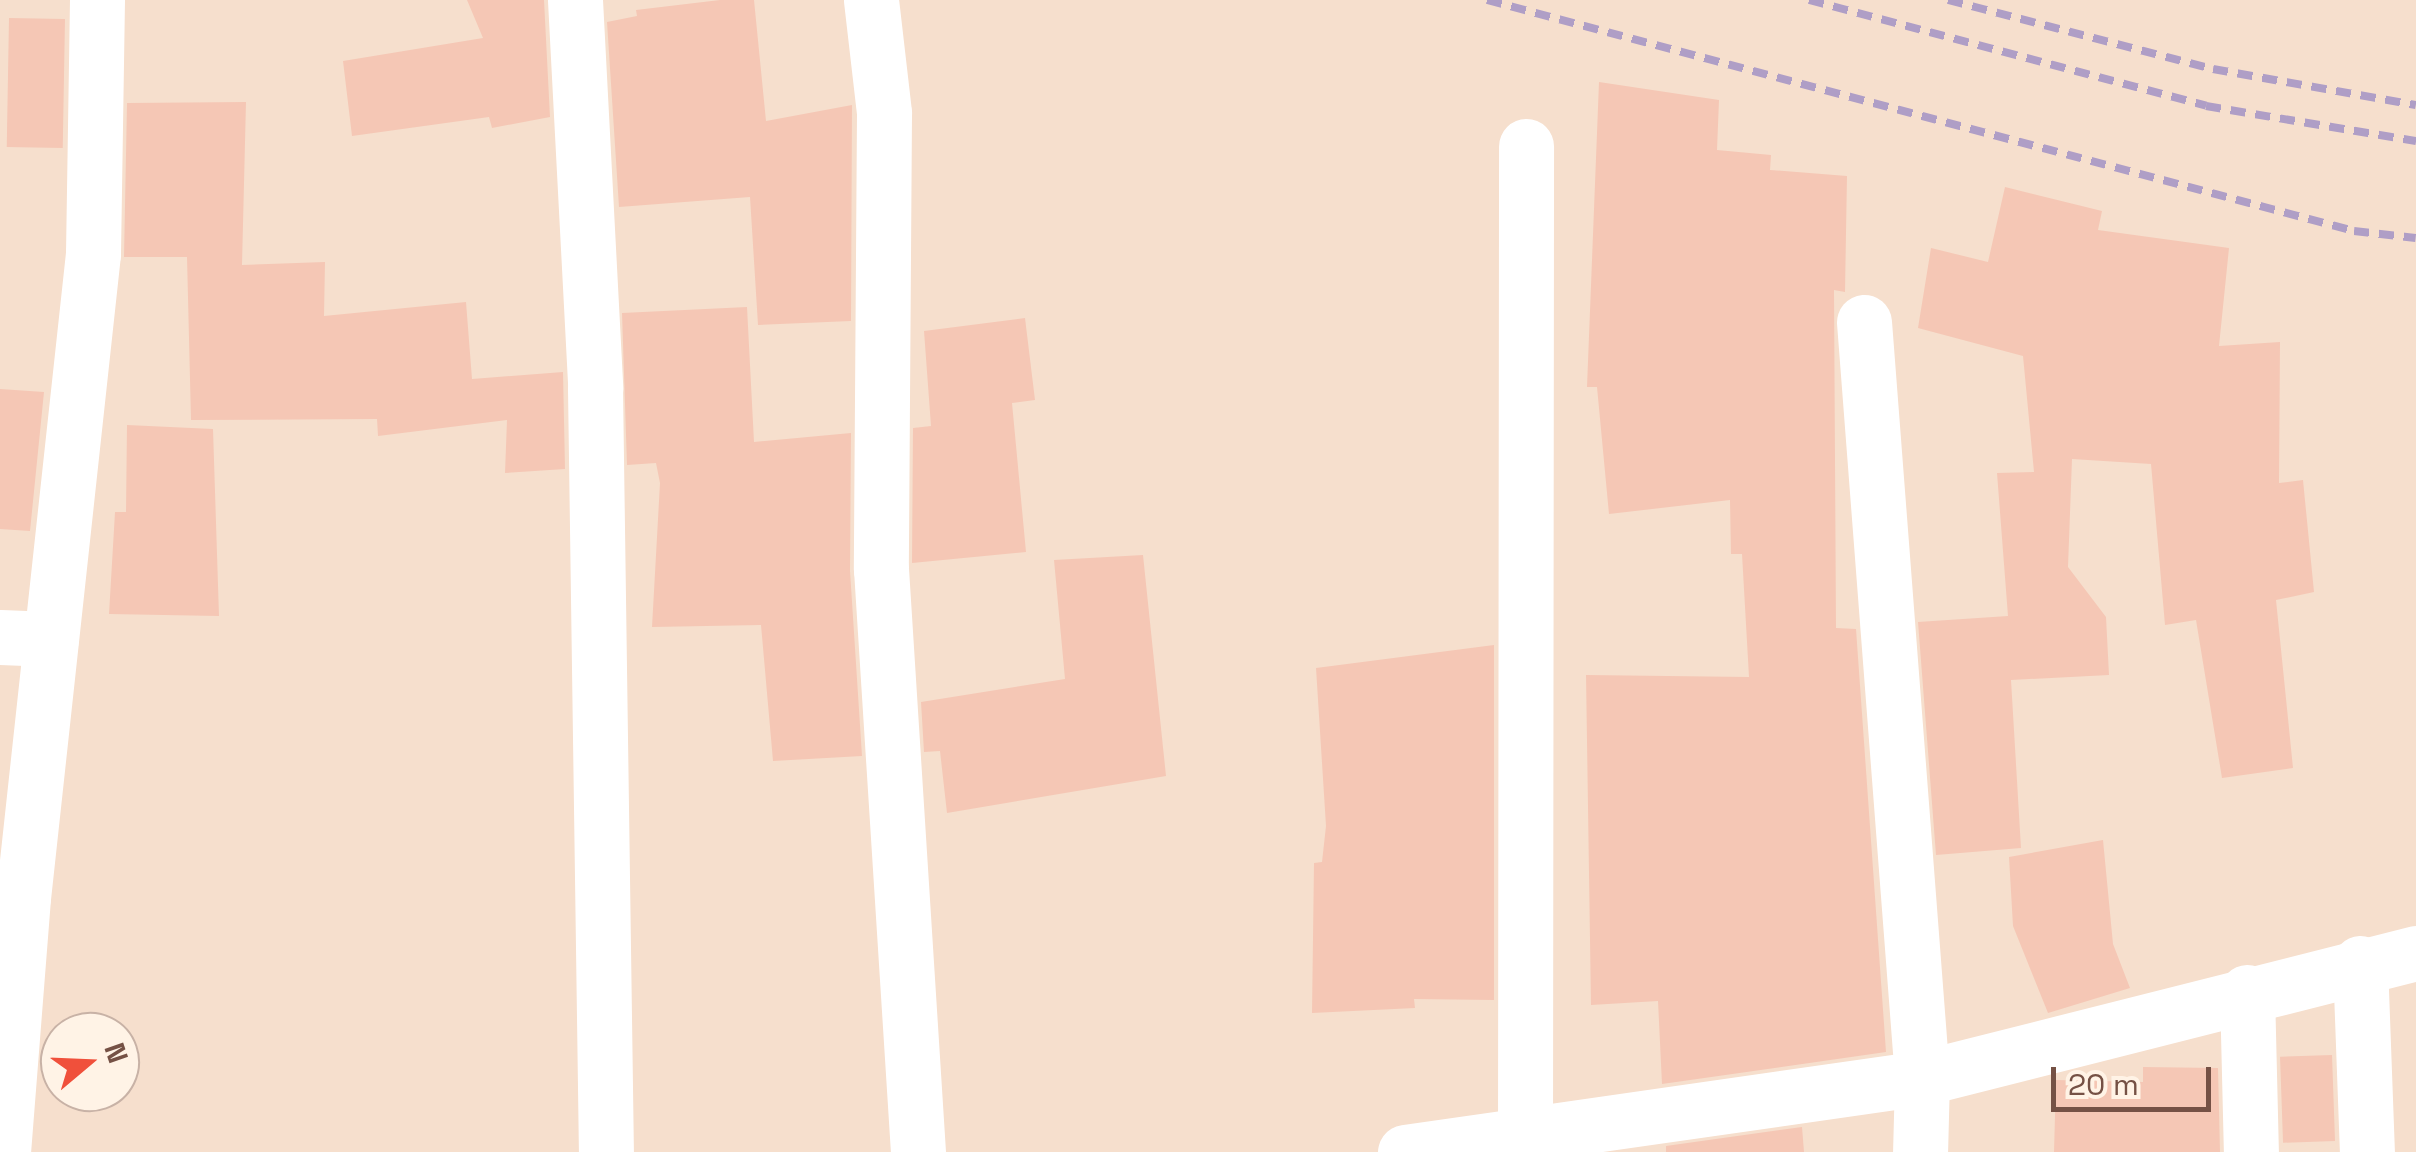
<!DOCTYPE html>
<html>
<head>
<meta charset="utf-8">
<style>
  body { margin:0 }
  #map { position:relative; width:2416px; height:1152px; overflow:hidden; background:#feeedf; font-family:"Space Grotesk",sans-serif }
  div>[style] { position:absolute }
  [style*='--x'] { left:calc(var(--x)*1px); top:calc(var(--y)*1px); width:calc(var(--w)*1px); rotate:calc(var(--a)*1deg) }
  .residential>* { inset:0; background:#f6dfcd }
  .building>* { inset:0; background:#f5c7b5; transform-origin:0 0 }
  .minor>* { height:55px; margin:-27.5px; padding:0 27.5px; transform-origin:27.5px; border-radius:27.5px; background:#fff }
  .rail>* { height:8px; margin-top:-4px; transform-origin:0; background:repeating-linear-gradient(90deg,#af9ec6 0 15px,transparent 0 25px) }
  span { translate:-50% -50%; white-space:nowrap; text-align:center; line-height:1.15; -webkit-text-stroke:10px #fff3e6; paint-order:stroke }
  .north { position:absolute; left:40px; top:1012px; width:100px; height:100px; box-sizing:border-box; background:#fff3e6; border:2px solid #c8b2a6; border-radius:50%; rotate:71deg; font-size:28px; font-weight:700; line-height:40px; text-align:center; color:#755145 }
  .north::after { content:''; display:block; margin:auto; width:35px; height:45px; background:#f0503b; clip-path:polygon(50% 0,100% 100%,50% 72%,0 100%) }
  .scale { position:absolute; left:2051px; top:1067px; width:160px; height:45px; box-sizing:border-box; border:5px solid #755145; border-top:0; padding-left:12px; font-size:30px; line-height:35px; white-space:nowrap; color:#755145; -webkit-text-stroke:8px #fff3e6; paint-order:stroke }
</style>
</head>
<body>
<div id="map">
  <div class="residential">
    <div style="clip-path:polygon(evenodd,0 0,2416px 0,2416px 1152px,0 1152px,0 0,60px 1032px,120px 1032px,120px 1092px,60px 1092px,60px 1032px)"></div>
  </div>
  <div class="building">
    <div style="clip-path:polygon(467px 0,544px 0,550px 117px,492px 128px,489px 117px,352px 136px,343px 61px,483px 38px)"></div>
    <div style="clip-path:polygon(720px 0,754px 0,766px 121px,852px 105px,851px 321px,758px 325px,750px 197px,619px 207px,607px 22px,637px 16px,636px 10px)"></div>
    <div style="left:9px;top:18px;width:56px;height:129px;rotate:1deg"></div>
    <div style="clip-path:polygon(1599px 82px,1719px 100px,1717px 150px,1771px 155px,1770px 170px,1847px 176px,1845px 292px,1834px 290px,1836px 628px,1856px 629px,1886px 1052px,1662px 1084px,1658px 1001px,1591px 1005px,1586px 675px,1749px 677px,1742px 554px,1731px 554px,1730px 500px,1609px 514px,1597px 387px,1587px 387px)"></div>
    <div style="clip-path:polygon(246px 102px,242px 265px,325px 262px,324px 316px,466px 302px,472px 379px,563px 372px,565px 469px,505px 473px,507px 420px,378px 436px,377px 419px,191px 420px,187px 257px,124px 257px,127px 103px)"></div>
    <div style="clip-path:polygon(2005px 187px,2102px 211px,2098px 230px,2229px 248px,2219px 346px,2280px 342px,2279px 483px,2303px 480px,2314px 592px,2276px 600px,2293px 768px,2222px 778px,2196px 620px,2165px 625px,2151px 464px,2072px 459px,2068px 567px,2106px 617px,2109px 675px,2011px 680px,2021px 848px,1936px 855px,1918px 622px,2008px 616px,1997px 473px,2034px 472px,2023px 356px,1918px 328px,1931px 248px,1988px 262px)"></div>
    <div style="clip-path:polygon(747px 307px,754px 442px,851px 433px,850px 571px,862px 756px,773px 761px,761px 625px,652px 627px,660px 483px,656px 463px,627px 465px,622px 313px)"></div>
    <div style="clip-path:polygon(1025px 318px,1035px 400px,1012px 403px,1026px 552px,912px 563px,913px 428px,931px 426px,924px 331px)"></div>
    <div style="clip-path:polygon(0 389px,44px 392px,30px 531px,0 529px)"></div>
    <div style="clip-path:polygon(127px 425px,213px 429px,219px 616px,109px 614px,115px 512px,126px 512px)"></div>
    <div style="clip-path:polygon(1143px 555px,1166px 776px,947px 813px,940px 751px,924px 752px,921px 702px,1065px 679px,1054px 560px)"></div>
    <div style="clip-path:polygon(1494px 645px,1494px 1000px,1414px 999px,1415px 1008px,1312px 1013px,1314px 863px,1322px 862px,1326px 826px,1316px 668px)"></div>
    <div style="clip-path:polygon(2103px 840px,2113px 944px,2130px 988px,2048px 1013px,2013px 926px,2009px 857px)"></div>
    <div style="left:2332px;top:1055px;width:86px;height:52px;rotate:88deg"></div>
    <div style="clip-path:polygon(2143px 1067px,2218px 1068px,2220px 1152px,2054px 1152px,2056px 1080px,2143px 1082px)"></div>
    <div style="clip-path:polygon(1802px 1127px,1804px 1152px,1666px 1152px,1666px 1146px)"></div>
  </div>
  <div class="minor">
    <div style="--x:575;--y:0;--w:389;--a:87"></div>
    <div style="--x:595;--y:388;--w:764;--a:89.18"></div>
    <div style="--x:871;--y:0;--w:114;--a:83.4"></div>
    <div style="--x:884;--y:113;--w:456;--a:90.4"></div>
    <div style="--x:881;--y:569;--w:584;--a:86.37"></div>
    <div style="--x:1864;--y:322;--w:758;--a:85.61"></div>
    <div style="--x:1922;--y:1078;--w:74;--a:91.5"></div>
    <div style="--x:0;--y:637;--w:51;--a:2.2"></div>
    <div style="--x:2360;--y:963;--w:189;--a:87.9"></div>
    <div style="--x:2247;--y:992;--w:160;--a:88.6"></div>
    <div style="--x:3;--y:1152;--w:255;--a:-85.5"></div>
    <div style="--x:23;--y:898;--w:648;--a:-83.8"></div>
    <div style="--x:93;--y:254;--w:254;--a:-89.1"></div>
    <div style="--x:1405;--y:1152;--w:522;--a:-8.15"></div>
    <div style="--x:1922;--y:1078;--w:510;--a:-14.2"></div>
    <div style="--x:1525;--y:1152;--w:1006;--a:-89.94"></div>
  </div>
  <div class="rail">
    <div style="--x:1487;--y:0;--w:897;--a:14.92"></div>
    <div style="--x:2354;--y:231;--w:62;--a:6.4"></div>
    <div style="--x:1809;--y:0;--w:411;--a:14.9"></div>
    <div style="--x:2206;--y:106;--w:213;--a:9.5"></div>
    <div style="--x:1948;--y:0;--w:274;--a:14.6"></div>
    <div style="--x:2213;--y:69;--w:206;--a:10.1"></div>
  </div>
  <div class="north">N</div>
  <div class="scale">20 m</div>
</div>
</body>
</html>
